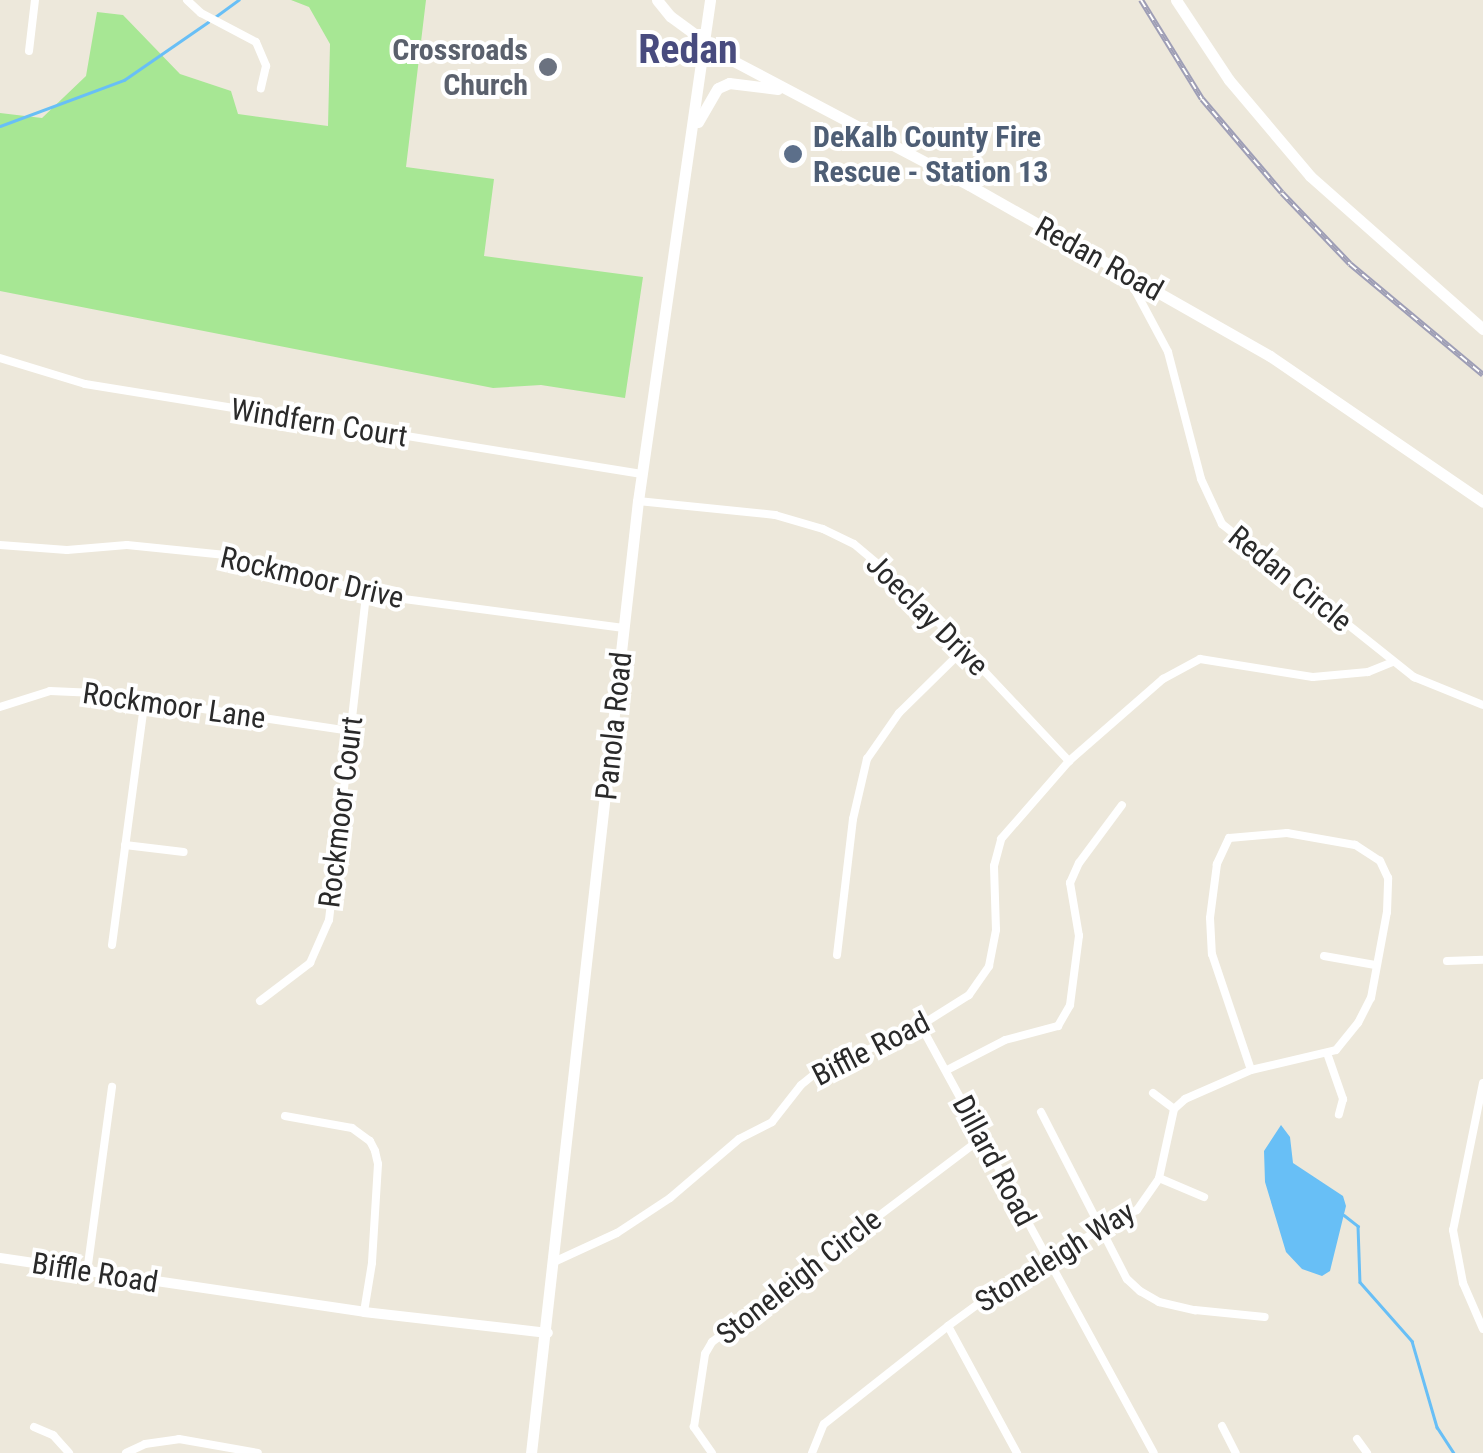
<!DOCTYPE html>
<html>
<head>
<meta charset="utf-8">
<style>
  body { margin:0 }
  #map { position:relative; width:1483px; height:1453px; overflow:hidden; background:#ede8db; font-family:"Roboto Condensed",sans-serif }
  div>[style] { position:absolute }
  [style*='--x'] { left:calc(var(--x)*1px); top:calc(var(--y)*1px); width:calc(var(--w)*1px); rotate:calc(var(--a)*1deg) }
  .green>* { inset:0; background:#a7e794 }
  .water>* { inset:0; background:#68bff6 }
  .stream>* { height:2.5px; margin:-1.25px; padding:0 1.25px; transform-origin:1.25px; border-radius:1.25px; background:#68bff6 }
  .minor>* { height:8px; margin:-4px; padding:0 4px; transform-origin:4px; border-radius:4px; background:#fff }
  .tertiary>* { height:10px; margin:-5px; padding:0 5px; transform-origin:5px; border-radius:5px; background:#fff }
  .secondary>* { height:11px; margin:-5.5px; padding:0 5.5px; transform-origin:5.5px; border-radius:5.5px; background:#fff }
  .rail>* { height:6px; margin-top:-3px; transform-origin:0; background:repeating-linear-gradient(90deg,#fff 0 8px,#9e9eb6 0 16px); box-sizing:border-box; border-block:2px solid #9e9eb6 }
  .dots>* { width:28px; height:28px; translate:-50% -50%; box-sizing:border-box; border:5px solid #fff; border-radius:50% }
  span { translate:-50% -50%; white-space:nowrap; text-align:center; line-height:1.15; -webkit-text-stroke:8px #fff; paint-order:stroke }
  .worship-label { font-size:30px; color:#5b616d; font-weight:700 }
  .right { translate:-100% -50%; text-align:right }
  .service-label { font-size:30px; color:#4e5e75; font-weight:700 }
  .left { translate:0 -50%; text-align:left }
  .street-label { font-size:30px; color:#2a2a2a }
  .district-label { font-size:40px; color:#484b7e; font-weight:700 }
</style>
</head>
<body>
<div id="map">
  <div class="green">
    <div style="clip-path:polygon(291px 0,426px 0,406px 167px,494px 179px,484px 256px,643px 277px,625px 398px,541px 385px,493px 388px,0 291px,0 113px,42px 118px,86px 76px,97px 12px,123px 15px,180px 74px,231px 91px,238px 114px,328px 126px,330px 44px,309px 7px)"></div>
  </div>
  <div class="water">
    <div style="clip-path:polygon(1281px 1125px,1290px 1137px,1293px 1163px,1343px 1196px,1346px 1206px,1330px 1271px,1322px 1276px,1302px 1269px,1286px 1252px,1265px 1182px,1264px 1151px)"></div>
  </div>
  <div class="stream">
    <div style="--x:215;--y:17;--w:29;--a:-36"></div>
    <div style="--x:0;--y:126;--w:132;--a:-20.4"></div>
    <div style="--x:124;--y:80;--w:102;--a:-34.6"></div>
    <div style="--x:1344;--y:1215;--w:18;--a:38"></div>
    <div style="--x:1358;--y:1226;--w:56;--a:88"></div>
    <div style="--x:1360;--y:1282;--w:79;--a:48.6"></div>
    <div style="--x:1412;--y:1341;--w:90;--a:73.8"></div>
    <div style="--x:1437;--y:1427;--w:31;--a:57"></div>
  </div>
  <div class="minor">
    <div style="--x:187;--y:0;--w:19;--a:43"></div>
    <div style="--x:201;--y:13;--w:62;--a:27.8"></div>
    <div style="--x:256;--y:42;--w:26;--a:67"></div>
    <div style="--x:266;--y:66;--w:23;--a:103"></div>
    <div style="--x:29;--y:51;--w:51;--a:-83.3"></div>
    <div style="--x:1128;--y:277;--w:85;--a:61.9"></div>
    <div style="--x:1168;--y:352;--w:131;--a:75.4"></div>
    <div style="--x:1201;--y:479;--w:50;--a:65"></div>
    <div style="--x:1222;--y:524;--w:246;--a:38.6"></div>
    <div style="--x:1414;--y:677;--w:74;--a:22.1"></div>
    <div style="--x:0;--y:358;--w:89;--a:17"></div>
    <div style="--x:85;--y:384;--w:564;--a:9.18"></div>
    <div style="--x:638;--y:501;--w:138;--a:5.8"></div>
    <div style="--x:775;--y:515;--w:50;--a:16.3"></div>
    <div style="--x:823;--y:529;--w:34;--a:26"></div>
    <div style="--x:854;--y:544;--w:65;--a:40"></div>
    <div style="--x:904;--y:586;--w:241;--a:46.7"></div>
    <div style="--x:0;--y:545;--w:67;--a:4.3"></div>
    <div style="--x:67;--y:550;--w:60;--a:-4.8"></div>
    <div style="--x:127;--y:545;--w:99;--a:5.8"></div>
    <div style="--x:225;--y:555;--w:84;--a:11.7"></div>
    <div style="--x:307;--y:572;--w:63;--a:20.4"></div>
    <div style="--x:366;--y:594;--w:260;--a:7.5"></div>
    <div style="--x:0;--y:707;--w:52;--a:-17.7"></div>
    <div style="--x:50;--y:691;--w:46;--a:2.5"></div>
    <div style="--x:96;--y:693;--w:258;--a:8.5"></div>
    <div style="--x:125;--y:845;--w:59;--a:6.8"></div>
    <div style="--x:112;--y:945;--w:248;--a:-82.4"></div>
    <div style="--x:837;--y:955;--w:137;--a:-83.3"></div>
    <div style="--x:853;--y:819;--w:62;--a:-76.9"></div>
    <div style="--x:867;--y:759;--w:56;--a:-55.2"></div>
    <div style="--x:899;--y:713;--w:90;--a:-44.5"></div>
    <div style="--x:1324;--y:956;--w:52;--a:10"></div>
    <div style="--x:1447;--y:961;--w:36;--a:-2"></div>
    <div style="--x:260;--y:1001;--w:63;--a:-37.2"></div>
    <div style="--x:310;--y:963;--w:47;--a:-66.2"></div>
    <div style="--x:329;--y:920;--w:328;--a:-83.5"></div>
    <div style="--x:921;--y:1026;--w:486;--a:61.4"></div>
    <div style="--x:1327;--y:1053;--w:49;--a:70.8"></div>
    <div style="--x:1343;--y:1099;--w:16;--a:105"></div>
    <div style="--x:947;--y:1070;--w:65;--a:-27.3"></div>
    <div style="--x:1005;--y:1040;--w:55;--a:-14.8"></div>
    <div style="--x:1058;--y:1026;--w:24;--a:-60"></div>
    <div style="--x:1070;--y:1005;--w:70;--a:-82.6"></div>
    <div style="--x:1079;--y:936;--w:54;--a:-99.6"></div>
    <div style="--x:1070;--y:883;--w:22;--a:-66"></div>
    <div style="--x:1079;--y:863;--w:72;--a:-53.4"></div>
    <div style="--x:1483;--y:1083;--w:150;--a:101.5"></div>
    <div style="--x:1453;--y:1230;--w:54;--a:79.3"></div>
    <div style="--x:1463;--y:1283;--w:50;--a:66.5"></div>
    <div style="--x:1153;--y:1093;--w:26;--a:37"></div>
    <div style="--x:1041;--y:1112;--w:188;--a:62.8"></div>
    <div style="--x:1127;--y:1279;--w:18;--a:43"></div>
    <div style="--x:1140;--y:1291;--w:22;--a:30"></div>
    <div style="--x:1159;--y:1302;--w:37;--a:13"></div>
    <div style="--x:1195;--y:1310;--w:70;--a:5.7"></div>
    <div style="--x:285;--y:1116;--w:68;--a:10.2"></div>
    <div style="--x:352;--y:1128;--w:22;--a:36"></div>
    <div style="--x:370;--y:1141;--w:11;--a:63"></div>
    <div style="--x:375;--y:1151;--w:13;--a:77"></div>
    <div style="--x:378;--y:1164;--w:99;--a:93.5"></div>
    <div style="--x:372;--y:1263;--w:50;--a:99.3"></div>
    <div style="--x:1159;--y:1178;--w:49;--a:22.9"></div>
    <div style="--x:556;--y:1261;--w:67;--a:-24.7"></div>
    <div style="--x:617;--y:1233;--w:64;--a:-33.4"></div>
    <div style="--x:670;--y:1198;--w:91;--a:-40.5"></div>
    <div style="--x:739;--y:1139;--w:37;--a:-27"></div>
    <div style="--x:772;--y:1122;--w:47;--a:-51.9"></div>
    <div style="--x:801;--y:1085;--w:27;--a:-39"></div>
    <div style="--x:822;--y:1068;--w:92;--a:-21.8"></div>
    <div style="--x:907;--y:1034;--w:73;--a:-32.2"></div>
    <div style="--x:969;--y:995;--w:35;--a:-55"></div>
    <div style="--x:989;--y:966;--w:37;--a:-79"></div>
    <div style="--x:996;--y:930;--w:64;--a:-91.8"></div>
    <div style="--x:994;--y:866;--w:28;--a:-75"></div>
    <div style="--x:1001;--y:839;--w:103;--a:-48.9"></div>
    <div style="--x:1069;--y:761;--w:125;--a:-41.1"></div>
    <div style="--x:1163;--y:679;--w:42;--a:-28.4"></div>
    <div style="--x:1200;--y:659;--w:114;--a:9.1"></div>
    <div style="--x:1313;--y:677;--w:55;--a:-5.2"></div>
    <div style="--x:1368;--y:672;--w:27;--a:-22"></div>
    <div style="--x:87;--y:1272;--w:187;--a:-82.3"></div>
    <div style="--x:948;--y:1326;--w:145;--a:61.5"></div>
    <div style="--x:1222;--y:1426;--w:30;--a:63"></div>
    <div style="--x:34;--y:1427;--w:21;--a:23"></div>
    <div style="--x:53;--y:1435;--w:24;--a:48"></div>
    <div style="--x:1357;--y:1439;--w:17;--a:54"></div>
    <div style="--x:126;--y:1453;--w:21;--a:-25"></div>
    <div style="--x:145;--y:1444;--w:34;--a:-8"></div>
    <div style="--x:179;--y:1439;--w:80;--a:10"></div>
    <div style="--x:712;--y:1453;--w:32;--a:-125"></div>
    <div style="--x:694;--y:1427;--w:74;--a:-81.4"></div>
    <div style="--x:705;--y:1354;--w:14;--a:-60"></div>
    <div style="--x:712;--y:1342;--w:336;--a:-37.1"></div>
    <div style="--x:812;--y:1453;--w:31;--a:-68"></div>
    <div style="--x:824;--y:1424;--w:158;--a:-38.3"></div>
    <div style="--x:948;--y:1326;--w:88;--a:-36.2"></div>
    <div style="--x:1019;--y:1274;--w:134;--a:-28.5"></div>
    <div style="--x:1137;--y:1210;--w:39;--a:-55"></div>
    <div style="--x:1159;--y:1178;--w:71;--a:-77.7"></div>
    <div style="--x:1174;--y:1109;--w:15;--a:-42"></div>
    <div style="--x:1185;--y:1099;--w:72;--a:-23.7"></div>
    <div style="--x:1251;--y:1070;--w:87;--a:-13.2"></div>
    <div style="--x:1336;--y:1050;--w:35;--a:-51"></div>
    <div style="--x:1358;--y:1023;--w:28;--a:-63"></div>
    <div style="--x:1371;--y:998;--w:87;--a:-79.5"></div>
    <div style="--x:1387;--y:912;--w:34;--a:-88"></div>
    <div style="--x:1388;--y:878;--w:19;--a:-115"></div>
    <div style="--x:1380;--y:861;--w:30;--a:-147"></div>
    <div style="--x:1355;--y:845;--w:69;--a:-170"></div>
    <div style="--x:1287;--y:833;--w:58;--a:175.1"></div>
    <div style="--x:1229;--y:838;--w:29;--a:115"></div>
    <div style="--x:1217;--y:864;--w:54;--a:97.4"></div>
    <div style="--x:1210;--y:918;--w:36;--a:87"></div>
    <div style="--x:1212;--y:954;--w:122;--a:71.4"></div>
  </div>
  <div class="tertiary">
    <div style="--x:0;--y:1258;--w:368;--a:8.4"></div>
    <div style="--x:364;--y:1312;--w:185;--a:6.5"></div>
  </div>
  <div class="secondary">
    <div style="--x:657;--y:0;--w:21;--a:51"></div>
    <div style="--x:670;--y:16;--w:69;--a:36.2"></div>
    <div style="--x:726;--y:57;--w:275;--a:27.8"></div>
    <div style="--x:969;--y:185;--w:346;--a:29.6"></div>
    <div style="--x:1270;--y:356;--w:258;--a:34.4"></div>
    <div style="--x:1176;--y:0;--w:96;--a:56.5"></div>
    <div style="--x:1229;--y:80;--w:126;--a:49.8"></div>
    <div style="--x:1310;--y:176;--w:231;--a:41.5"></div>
    <div style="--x:698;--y:122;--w:39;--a:-60"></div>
    <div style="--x:718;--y:88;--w:12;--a:-24"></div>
    <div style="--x:729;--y:83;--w:49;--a:7"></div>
    <div style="--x:531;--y:1453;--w:958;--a:-83.59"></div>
    <div style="--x:638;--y:501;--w:506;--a:-81.82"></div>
  </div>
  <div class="rail">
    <div style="--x:1141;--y:0;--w:116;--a:58.4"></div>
    <div style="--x:1202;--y:99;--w:123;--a:49.6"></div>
    <div style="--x:1282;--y:193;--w:98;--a:46.2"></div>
    <div style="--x:1350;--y:264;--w:173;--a:39.8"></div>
  </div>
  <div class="dots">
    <div style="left:548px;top:67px;background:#6b7280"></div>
    <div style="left:793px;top:154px;background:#5c6f8a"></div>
  </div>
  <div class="worship-label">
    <span class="right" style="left:528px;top:67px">Crossroads<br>Church</span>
  </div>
  <div class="service-label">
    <span class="left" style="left:813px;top:154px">DeKalb County Fire<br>Rescue - Station 13</span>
  </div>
  <div class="street-label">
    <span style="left:1099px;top:259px;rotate:29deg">Redan Road</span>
    <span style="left:319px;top:423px;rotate:9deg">Windfern Court</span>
    <span style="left:312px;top:578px;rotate:13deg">Rockmoor Drive</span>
    <span style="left:1290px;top:579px;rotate:39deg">Redan Circle</span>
    <span style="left:927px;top:615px;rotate:45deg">Joeclay Drive</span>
    <span style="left:174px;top:706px;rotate:8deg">Rockmoor Lane</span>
    <span style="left:614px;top:726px;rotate:-84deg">Panola Road</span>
    <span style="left:341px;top:812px;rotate:-83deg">Rockmoor Court</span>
    <span style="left:871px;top:1049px;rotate:-27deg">Biffle Road</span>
    <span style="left:994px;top:1161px;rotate:62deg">Dillard Road</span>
    <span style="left:1055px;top:1257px;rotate:-32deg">Stoneleigh Way</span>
    <span style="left:95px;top:1273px;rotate:9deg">Biffle Road</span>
    <span style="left:799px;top:1277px;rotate:-38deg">Stoneleigh Circle</span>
  </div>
  <div class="district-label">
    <span style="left:688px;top:50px">Redan</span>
  </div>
</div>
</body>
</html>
